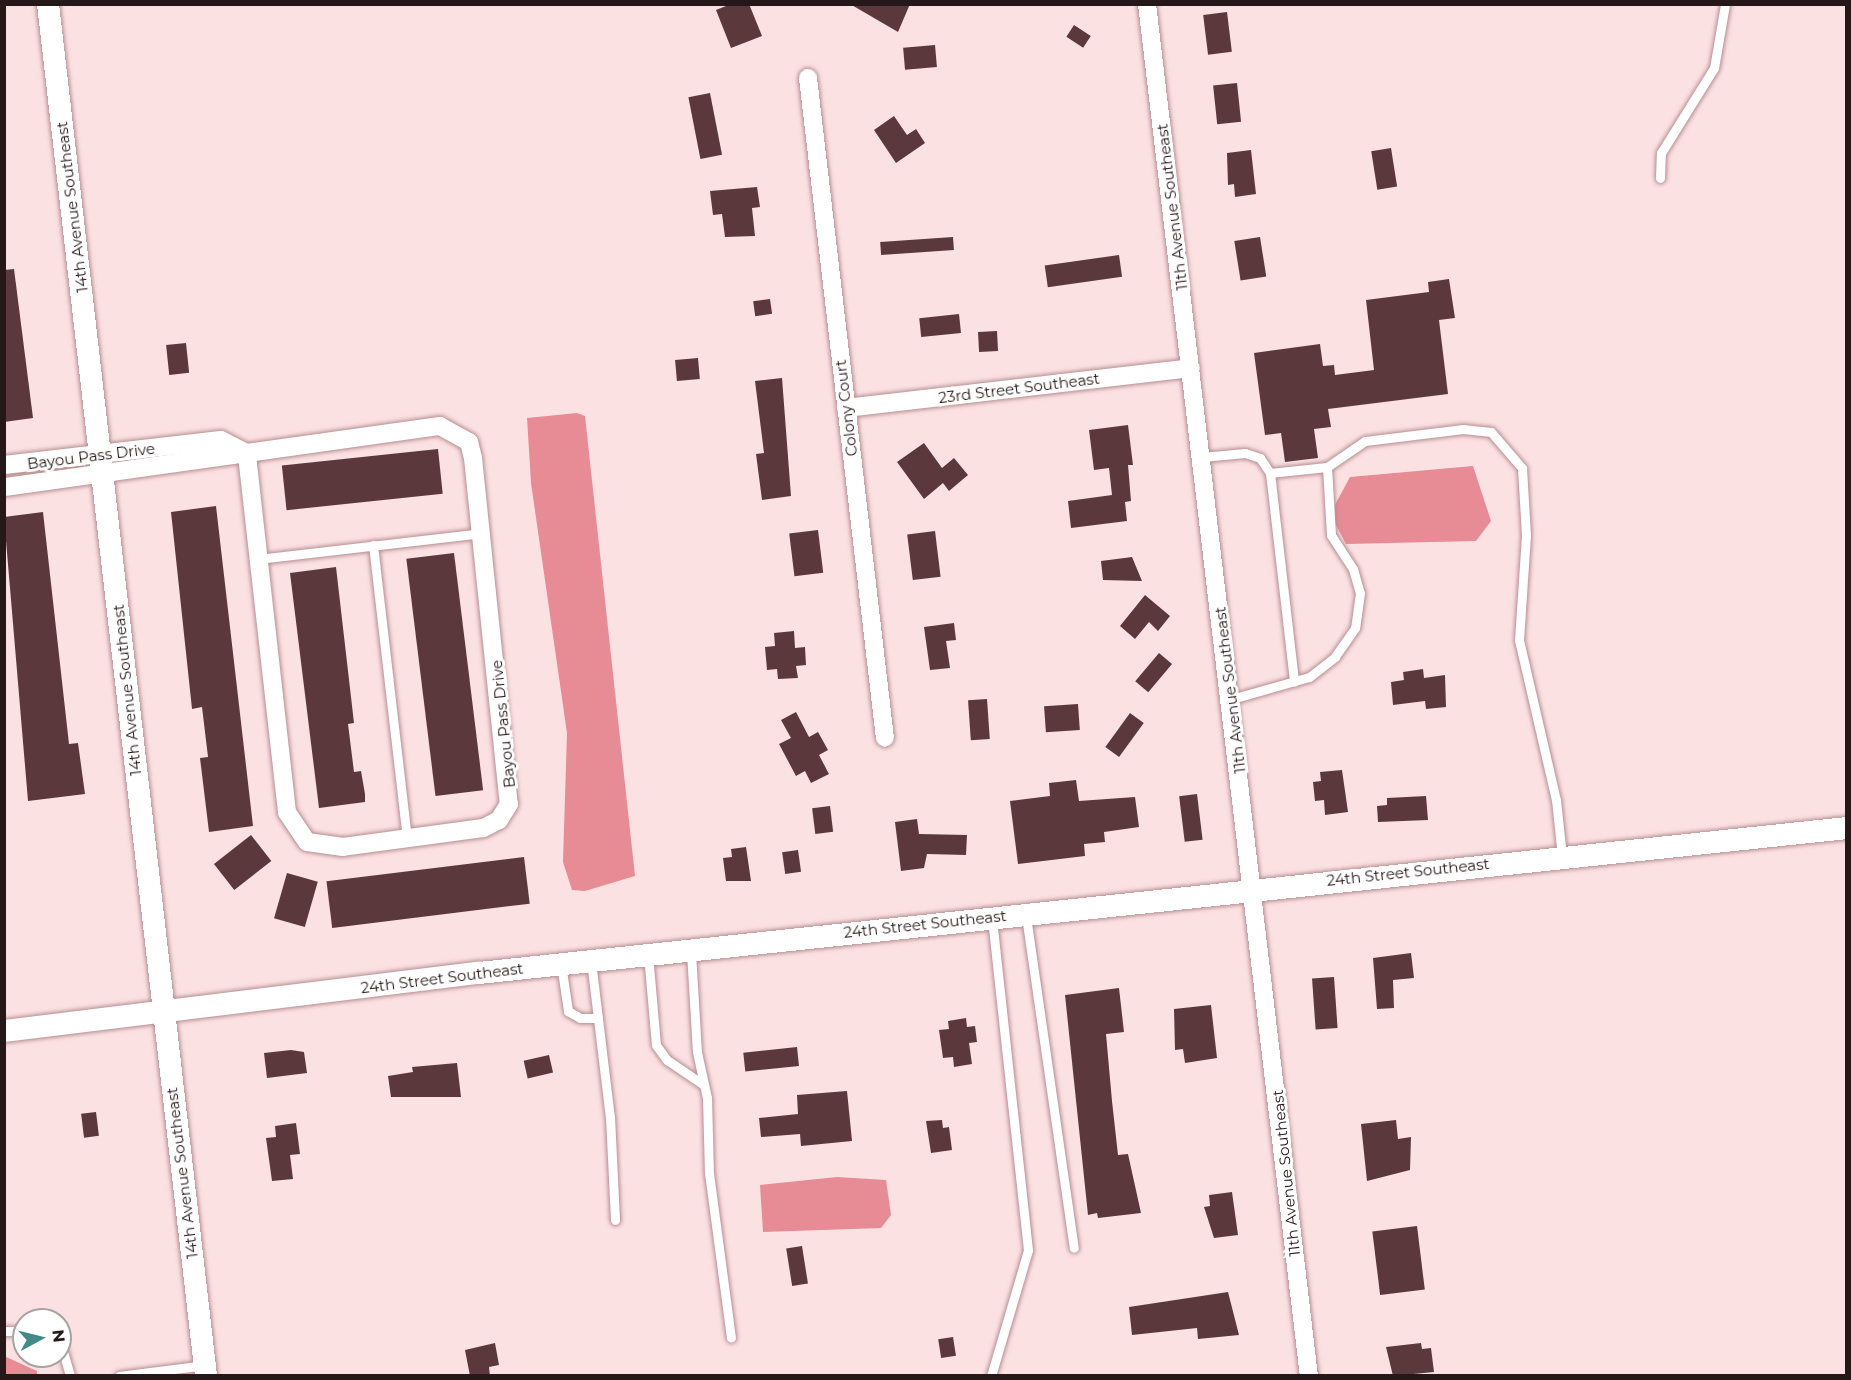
<!DOCTYPE html>
<html>
<head>
<meta charset="utf-8">
<style>
  body { margin:0 }
  #map { position:relative; width:1851px; height:1380px; overflow:hidden; background:#fce1e3; font-family:Montserrat,sans-serif }
  div>[style] { position:absolute }
  [style*='--x'] { left:calc(var(--x)*1px); top:calc(var(--y)*1px); width:calc(var(--w)*1px); rotate:calc(var(--a)*1deg) }
  .water>* { inset:0; background:#e78b95 }
  .building>* { inset:0; background:#5b383c; transform-origin:0 0 }
  .roads { filter:drop-shadow(0 0 2px #b78e91) drop-shadow(0 0 2px #b78e91) }
  .service>* { height:9px; margin:-4.5px; padding:0 4.5px; transform-origin:4.5px; border-radius:4.5px; background:#fff }
  .minor>* { height:18px; margin:-9px; padding:0 9px; transform-origin:9px; border-radius:9px; background:#fff }
  .tertiary>* { height:22px; margin:-11px; padding:0 11px; transform-origin:11px; border-radius:11px; background:#fff }
  span { translate:-50% -50%; white-space:nowrap; text-align:center; line-height:1.15; -webkit-text-stroke:6px #fff; paint-order:stroke }
  .street-label { font-size:15px; color:#261718 }
  .frame { position:absolute; inset:0; border:6px solid #261718; pointer-events:none }
  .north { position:absolute; left:12px; top:1308px; width:60px; height:60px; box-sizing:border-box; background:#fff; border:2px solid #a8a2a3; border-radius:50%; rotate:83deg; font-size:16px; font-weight:700; line-height:24px; text-align:center; color:#261718 }
  .north::after { content:''; display:block; margin:auto; width:21px; height:27px; background:#428a88; clip-path:polygon(50% 0,100% 100%,50% 72%,0 100%) }
</style>
</head>
<body>
<div id="map">
  <div class="water">
    <div style="clip-path:polygon(577px 413px,585px 416px,635px 876px,585px 891px,572px 890px,563px 862px,567px 733px,531px 483px,527px 418px)"></div>
    <div style="clip-path:polygon(1473px 466px,1491px 521px,1476px 541px,1346px 544px,1330px 514px,1350px 477px)"></div>
    <div style="clip-path:polygon(837px 1177px,886px 1180px,891px 1215px,881px 1228px,763px 1232px,760px 1185px)"></div>
    <div style="clip-path:polygon(4px 1356px,37px 1371px,37px 1375px,5px 1375px)"></div>
  </div>
  <div class="building">
    <div style="clip-path:polygon(731px 4px,749px 4px,762px 36px,731px 48px,716px 10px)"></div>
    <div style="clip-path:polygon(850px 4px,910px 4px,898px 32px)"></div>
    <div style="left:1227px;top:12px;width:40px;height:24px;rotate:83deg"></div>
    <div style="left:1074px;top:25px;width:20px;height:14px;rotate:33deg"></div>
    <div style="left:935px;top:45px;width:22px;height:32px;rotate:85deg"></div>
    <div style="left:1237px;top:83px;width:39px;height:24px;rotate:84deg"></div>
    <div style="left:710px;top:93px;width:63px;height:22px;rotate:79deg"></div>
    <div style="clip-path:polygon(894px 116px,907px 135px,916px 129px,925px 143px,896px 163px,874px 130px)"></div>
    <div style="left:1391px;top:148px;width:39px;height:20px;rotate:81deg"></div>
    <div style="clip-path:polygon(1251px 150px,1256px 194px,1235px 197px,1234px 184px,1228px 185px,1227px 153px)"></div>
    <div style="clip-path:polygon(757px 187px,760px 207px,752px 208px,755px 236px,725px 237px,722px 214px,713px 215px,710px 191px)"></div>
    <div style="left:953px;top:237px;width:13px;height:73px;rotate:86deg"></div>
    <div style="left:1260px;top:237px;width:40px;height:26px;rotate:81deg"></div>
    <div style="left:1119px;top:255px;width:22px;height:75px;rotate:82deg"></div>
    <div style="clip-path:polygon(14px 269px,33px 418px,4px 422px,4px 270px)"></div>
    <div style="clip-path:polygon(1449px 279px,1455px 318px,1439px 320px,1448px 394px,1328px 409px,1331px 427px,1314px 429px,1318px 458px,1285px 462px,1281px 433px,1265px 435px,1254px 353px,1320px 344px,1323px 366px,1334px 365px,1335px 375px,1374px 370px,1366px 300px,1429px 292px,1428px 282px)"></div>
    <div style="left:770px;top:299px;width:15px;height:17px;rotate:82deg"></div>
    <div style="left:959px;top:314px;width:19px;height:40px;rotate:84deg"></div>
    <div style="left:997px;top:331px;width:20px;height:19px;rotate:87deg"></div>
    <div style="left:186px;top:343px;width:30px;height:20px;rotate:84deg"></div>
    <div style="left:698px;top:358px;width:21px;height:23px;rotate:85deg"></div>
    <div style="clip-path:polygon(782px 378px,791px 496px,762px 500px,756px 454px,764px 453px,755px 381px)"></div>
    <div style="clip-path:polygon(1128px 425px,1133px 465px,1128px 465px,1131px 501px,1125px 502px,1127px 521px,1071px 528px,1068px 501px,1112px 495px,1109px 468px,1094px 470px,1089px 430px)"></div>
    <div style="clip-path:polygon(924px 443px,942px 468px,954px 458px,968px 475px,949px 491px,943px 483px,924px 499px,897px 462px)"></div>
    <div style="left:438px;top:449px;width:45px;height:157px;rotate:84deg"></div>
    <div style="clip-path:polygon(216px 506px,253px 826px,209px 832px,200px 758px,208px 757px,202px 707px,192px 709px,171px 512px)"></div>
    <div style="clip-path:polygon(43px 512px,69px 744px,78px 743px,85px 794px,28px 801px,4px 517px)"></div>
    <div style="left:818px;top:530px;width:43px;height:29px;rotate:83deg"></div>
    <div style="left:935px;top:531px;width:46px;height:28px;rotate:83deg"></div>
    <div style="left:454px;top:553px;width:239px;height:48px;rotate:83deg"></div>
    <div style="clip-path:polygon(1132px 557px,1142px 581px,1103px 580px,1101px 561px)"></div>
    <div style="clip-path:polygon(336px 567px,354px 723px,348px 724px,354px 772px,361px 771px,365px 794px,365px 802px,319px 808px,290px 573px)"></div>
    <div style="clip-path:polygon(1145px 595px,1170px 616px,1158px 631px,1149px 622px,1135px 639px,1120px 626px)"></div>
    <div style="clip-path:polygon(954px 623px,956px 640px,946px 641px,950px 668px,930px 670px,924px 627px)"></div>
    <div style="clip-path:polygon(794px 631px,795px 648px,805px 647px,806px 665px,796px 666px,798px 678px,778px 679px,777px 669px,767px 670px,765px 647px,775px 646px,774px 633px)"></div>
    <div style="left:1159px;top:653px;width:17px;height:37px;rotate:40deg"></div>
    <div style="clip-path:polygon(1423px 669px,1424px 678px,1445px 675px,1446px 707px,1426px 709px,1425px 701px,1393px 705px,1391px 682px,1404px 680px,1403px 672px)"></div>
    <div style="left:987px;top:699px;width:40px;height:19px;rotate:86deg"></div>
    <div style="left:1078px;top:704px;width:26px;height:34px;rotate:86deg"></div>
    <div style="clip-path:polygon(796px 712px,809px 737px,818px 732px,828px 750px,819px 755px,829px 774px,811px 783px,805px 771px,796px 776px,779px 744px,791px 738px,781px 720px)"></div>
    <div style="left:1130px;top:713px;width:17px;height:42px;rotate:36deg"></div>
    <div style="clip-path:polygon(1342px 770px,1348px 812px,1325px 815px,1324px 800px,1315px 801px,1313px 782px,1321px 781px,1320px 772px)"></div>
    <div style="clip-path:polygon(1076px 780px,1079px 801px,1135px 797px,1139px 827px,1104px 832px,1105px 842px,1084px 844px,1085px 856px,1018px 864px,1010px 801px,1050px 796px,1049px 783px)"></div>
    <div style="left:1197px;top:794px;width:46px;height:18px;rotate:83deg"></div>
    <div style="clip-path:polygon(1426px 796px,1428px 820px,1378px 822px,1377px 806px,1387px 805px,1387px 798px)"></div>
    <div style="left:830px;top:806px;width:26px;height:18px;rotate:83deg"></div>
    <div style="clip-path:polygon(917px 819px,919px 834px,967px 835px,966px 855px,927px 854px,924px 868px,901px 871px,895px 822px)"></div>
    <div style="left:251px;top:835px;width:33px;height:47px;rotate:52deg"></div>
    <div style="clip-path:polygon(746px 847px,751px 881px,726px 881px,723px 858px,732px 857px,731px 849px)"></div>
    <div style="left:798px;top:850px;width:22px;height:16px;rotate:82deg"></div>
    <div style="left:524px;top:857px;width:47px;height:199px;rotate:83deg"></div>
    <div style="left:287px;top:873px;width:32px;height:47px;rotate:16deg"></div>
    <div style="clip-path:polygon(1411px 953px,1414px 978px,1393px 980px,1394px 1008px,1377px 1009px,1373px 958px)"></div>
    <div style="left:1334px;top:977px;width:51px;height:22px;rotate:86deg"></div>
    <div style="clip-path:polygon(1119px 988px,1124px 1032px,1106px 1034px,1112px 1101px,1118px 1155px,1128px 1154px,1141px 1213px,1098px 1218px,1097px 1213px,1088px 1215px,1065px 995px)"></div>
    <div style="clip-path:polygon(1211px 1005px,1217px 1058px,1185px 1063px,1183px 1049px,1175px 1050px,1174px 1009px)"></div>
    <div style="clip-path:polygon(966px 1018px,967px 1027px,975px 1026px,977px 1042px,969px 1043px,972px 1064px,954px 1067px,953px 1057px,943px 1058px,939px 1030px,949px 1029px,948px 1021px)"></div>
    <div style="left:797px;top:1047px;width:19px;height:54px;rotate:84deg"></div>
    <div style="clip-path:polygon(291px 1050px,304px 1052px,307px 1073px,267px 1078px,264px 1053px)"></div>
    <div style="left:549px;top:1055px;width:18px;height:26px;rotate:77deg"></div>
    <div style="clip-path:polygon(457px 1063px,461px 1097px,391px 1097px,388px 1076px,413px 1072px,412px 1067px)"></div>
    <div style="clip-path:polygon(847px 1091px,852px 1141px,801px 1146px,800px 1134px,761px 1137px,759px 1118px,798px 1114px,797px 1095px)"></div>
    <div style="left:96px;top:1112px;width:24px;height:15px;rotate:83deg"></div>
    <div style="clip-path:polygon(942px 1120px,943px 1128px,949px 1127px,952px 1150px,931px 1153px,926px 1121px)"></div>
    <div style="clip-path:polygon(1396px 1120px,1398px 1139px,1411px 1137px,1410px 1170px,1367px 1181px,1361px 1124px)"></div>
    <div style="clip-path:polygon(296px 1123px,300px 1154px,290px 1155px,293px 1179px,272px 1181px,266px 1138px,276px 1137px,275px 1126px)"></div>
    <div style="clip-path:polygon(1232px 1192px,1238px 1235px,1214px 1238px,1204px 1207px,1210px 1206px,1209px 1195px)"></div>
    <div style="left:1417px;top:1226px;width:64px;height:45px;rotate:83deg"></div>
    <div style="left:802px;top:1246px;width:38px;height:16px;rotate:81deg"></div>
    <div style="clip-path:polygon(1228px 1292px,1239px 1335px,1198px 1339px,1197px 1328px,1132px 1335px,1129px 1307px)"></div>
    <div style="left:953px;top:1337px;width:19px;height:15px;rotate:81deg"></div>
    <div style="clip-path:polygon(495px 1343px,499px 1365px,489px 1367px,490px 1376px,470px 1376px,465px 1350px)"></div>
    <div style="clip-path:polygon(1421px 1343px,1422px 1349px,1431px 1348px,1434px 1372px,1393px 1376px,1386px 1347px)"></div>
  </div>
  <div class="roads">
    <div class="service">
      <div style="--x:1660;--y:178;--w:25;--a:-88"></div>
      <div style="--x:1661;--y:153;--w:100;--a:-58.1"></div>
      <div style="--x:1714;--y:68;--w:65;--a:-80.2"></div>
      <div style="--x:1202;--y:457;--w:43;--a:-5.3"></div>
      <div style="--x:1245;--y:453;--w:16;--a:18"></div>
      <div style="--x:1260;--y:458;--w:18;--a:56"></div>
      <div style="--x:1270;--y:473;--w:57;--a:-6"></div>
      <div style="--x:1327;--y:467;--w:68;--a:86.6"></div>
      <div style="--x:1331;--y:535;--w:40;--a:57.1"></div>
      <div style="--x:1353;--y:569;--w:25;--a:74"></div>
      <div style="--x:1360;--y:593;--w:35;--a:98"></div>
      <div style="--x:1355;--y:628;--w:35;--a:125"></div>
      <div style="--x:1335;--y:657;--w:33;--a:142"></div>
      <div style="--x:1309;--y:677;--w:81;--a:164.2"></div>
      <div style="--x:1327;--y:467;--w:46;--a:-34.4"></div>
      <div style="--x:1365;--y:441;--w:99;--a:-7"></div>
      <div style="--x:1463;--y:429;--w:28;--a:6"></div>
      <div style="--x:1491;--y:432;--w:48;--a:49.3"></div>
      <div style="--x:1522;--y:468;--w:67;--a:86.6"></div>
      <div style="--x:1526;--y:535;--w:105;--a:93.8"></div>
      <div style="--x:1519;--y:640;--w:164;--a:77"></div>
      <div style="--x:1556;--y:800;--w:56;--a:83.9"></div>
      <div style="--x:1270;--y:473;--w:210;--a:83.4"></div>
      <div style="--x:373;--y:545;--w:295;--a:83.4"></div>
      <div style="--x:258;--y:559;--w:226;--a:-6.6"></div>
      <div style="--x:1026;--y:916;--w:335;--a:81.8"></div>
      <div style="--x:691;--y:952;--w:100;--a:86.6"></div>
      <div style="--x:697;--y:1052;--w:47;--a:77.7"></div>
      <div style="--x:707;--y:1098;--w:75;--a:88.5"></div>
      <div style="--x:709;--y:1173;--w:166;--a:82.4"></div>
      <div style="--x:648;--y:954;--w:91;--a:85"></div>
      <div style="--x:656;--y:1045;--w:19;--a:54"></div>
      <div style="--x:667;--y:1060;--w:45;--a:34"></div>
      <div style="--x:591;--y:961;--w:157;--a:83.1"></div>
      <div style="--x:610;--y:1117;--w:103;--a:87.2"></div>
      <div style="--x:561;--y:964;--w:48;--a:81.5"></div>
      <div style="--x:568;--y:1011;--w:14;--a:30"></div>
      <div style="--x:580;--y:1018;--w:18;--a:0"></div>
      <div style="--x:4;--y:1331;--w:20;--a:0"></div>
      <div style="--x:60;--y:1341;--w:36;--a:74"></div>
      <div style="--x:119;--y:1376;--w:87;--a:-7.3"></div>
      <div style="--x:991;--y:1376;--w:131;--a:-73.6"></div>
      <div style="--x:1028;--y:1250;--w:333;--a:-96.2"></div>
    </div>
    <div class="minor">
      <div style="--x:1147;--y:4;--w:1382;--a:83.27"></div>
      <div style="--x:808;--y:78;--w:664;--a:83.35"></div>
      <div style="--x:846;--y:408;--w:347;--a:-6.6"></div>
      <div style="--x:440;--y:426;--w:33;--a:29"></div>
      <div style="--x:469;--y:442;--w:16;--a:76"></div>
      <div style="--x:473;--y:458;--w:348;--a:84.1"></div>
      <div style="--x:509;--y:804;--w:19;--a:122"></div>
      <div style="--x:499;--y:820;--w:18;--a:153"></div>
      <div style="--x:483;--y:828;--w:141;--a:172.3"></div>
      <div style="--x:343;--y:847;--w:36;--a:-172"></div>
      <div style="--x:307;--y:842;--w:36;--a:-124"></div>
      <div style="--x:287;--y:812;--w:361;--a:-96.4"></div>
      <div style="--x:247;--y:453;--w:195;--a:-8"></div>
      <div style="--x:4;--y:465;--w:218;--a:-6.6"></div>
      <div style="--x:221;--y:440;--w:29;--a:27"></div>
      <div style="--x:247;--y:453;--w:245;--a:172"></div>
    </div>
    <div class="tertiary">
      <div style="--x:48;--y:4;--w:1381;--a:83.43"></div>
      <div style="--x:4;--y:1031;--w:479;--a:-7"></div>
      <div style="--x:479;--y:973;--w:1375;--a:-6.05"></div>
    </div>
  </div>
  <div class="street-label">
    <span style="left:72px;top:207px;rotate:-97deg">14th Avenue Southeast</span>
    <span style="left:1172px;top:207px;rotate:-97deg">11th Avenue Southeast</span>
    <span style="left:1019px;top:388px;rotate:-7deg">23rd Street Southeast</span>
    <span style="left:846px;top:408px;rotate:-97deg">Colony Court</span>
    <span style="left:91px;top:456px;rotate:-7deg">Bayou Pass Drive</span>
    <span style="left:127px;top:690px;rotate:-96deg">14th Avenue Southeast</span>
    <span style="left:1230px;top:690px;rotate:-97deg">11th Avenue Southeast</span>
    <span style="left:503px;top:724px;rotate:-96deg">Bayou Pass Drive</span>
    <span style="left:1408px;top:872px;rotate:-6deg">24th Street Southeast</span>
    <span style="left:925px;top:924px;rotate:-6deg">24th Street Southeast</span>
    <span style="left:442px;top:978px;rotate:-7deg">24th Street Southeast</span>
    <span style="left:182px;top:1173px;rotate:-97deg">14th Avenue Southeast</span>
    <span style="left:1286px;top:1173px;rotate:-96deg">11th Avenue Southeast</span>
  </div>
  <div class="frame"></div>
  <div class="north">N</div>
</div>
</body>
</html>
